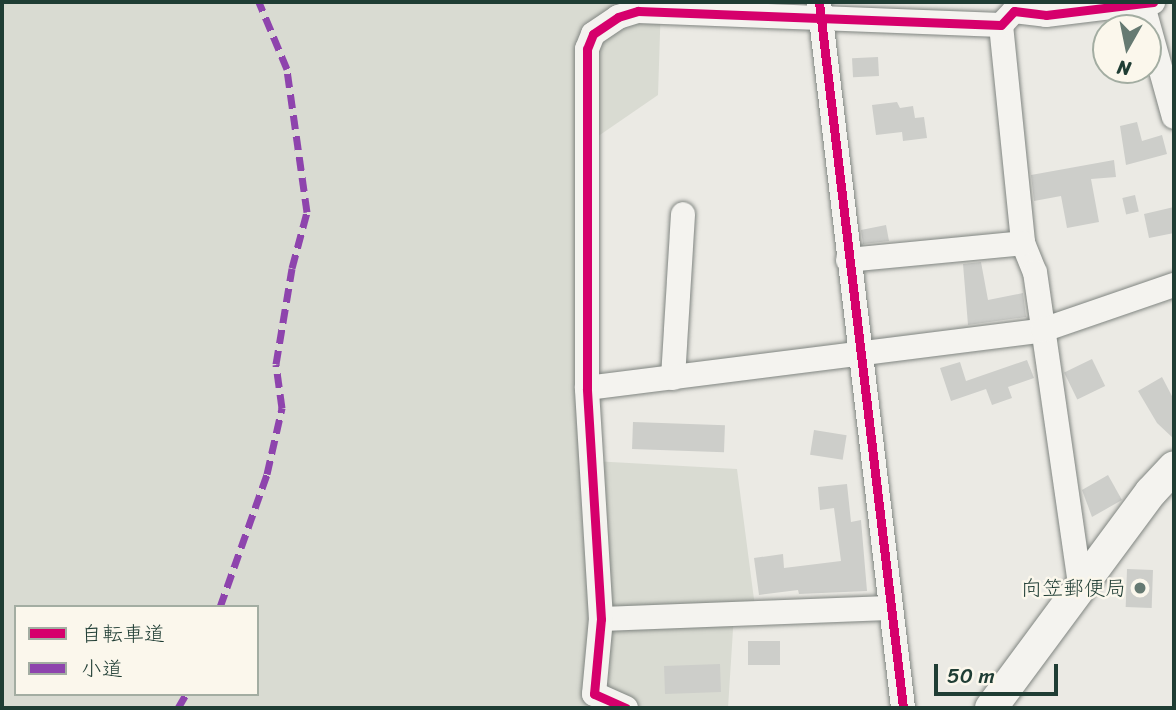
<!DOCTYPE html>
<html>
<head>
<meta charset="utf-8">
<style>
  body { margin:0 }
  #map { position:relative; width:1176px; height:710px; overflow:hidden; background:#ebeae4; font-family:Sriracha,"Klee One",sans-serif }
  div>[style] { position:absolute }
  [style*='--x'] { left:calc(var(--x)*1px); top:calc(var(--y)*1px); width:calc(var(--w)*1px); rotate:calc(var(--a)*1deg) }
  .green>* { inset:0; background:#d9dbd2 }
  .building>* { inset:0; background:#cdceca; transform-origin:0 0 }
  .roads { filter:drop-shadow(0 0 2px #808581) drop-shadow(0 0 2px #808581) }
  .minor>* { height:24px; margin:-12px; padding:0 12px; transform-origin:12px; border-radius:12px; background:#f4f3ef }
  .major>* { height:32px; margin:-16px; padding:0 16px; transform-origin:16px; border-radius:16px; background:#f4f3ef }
  .quiet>* { height:7px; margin-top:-3.5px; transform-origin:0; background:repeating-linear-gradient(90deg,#8e44ad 0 14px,transparent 0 21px) }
  .cycleway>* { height:9px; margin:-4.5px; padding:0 4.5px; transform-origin:4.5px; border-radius:4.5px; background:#d6006c }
  .dots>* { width:19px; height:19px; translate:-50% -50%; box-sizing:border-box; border:4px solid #fbf7ec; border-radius:50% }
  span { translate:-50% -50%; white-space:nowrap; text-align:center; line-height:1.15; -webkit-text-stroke:5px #fbf7ec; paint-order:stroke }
  .poi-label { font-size:21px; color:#1f3d34 }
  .right { translate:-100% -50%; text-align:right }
  .frame { position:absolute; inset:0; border:4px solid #1f3d34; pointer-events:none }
  .legend { position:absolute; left:14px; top:605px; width:245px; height:91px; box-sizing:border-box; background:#fbf7ec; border:2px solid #a3ada2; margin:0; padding:9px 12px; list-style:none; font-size:21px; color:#1f3d34 }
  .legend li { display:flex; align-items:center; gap:14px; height:35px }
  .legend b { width:35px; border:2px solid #a3ada2 }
  .north { position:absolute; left:1092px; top:14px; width:70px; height:70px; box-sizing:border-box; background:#fbf7ec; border:2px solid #a3ada2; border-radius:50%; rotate:189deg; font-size:19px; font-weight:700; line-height:28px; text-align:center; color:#1f3d34 }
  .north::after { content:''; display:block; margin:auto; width:24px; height:32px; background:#667a72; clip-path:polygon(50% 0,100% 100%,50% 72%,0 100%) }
  .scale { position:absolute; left:934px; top:664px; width:124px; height:32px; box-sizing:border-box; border:4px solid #1f3d34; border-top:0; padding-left:9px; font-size:21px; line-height:24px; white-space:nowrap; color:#1f3d34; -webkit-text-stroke:5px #fbf7ec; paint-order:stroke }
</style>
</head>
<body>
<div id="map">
  <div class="green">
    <div style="clip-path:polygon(evenodd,2px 2px,661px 2px,658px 95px,578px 150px,593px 461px,737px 469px,755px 607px,734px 614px,728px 708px,2px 708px,2px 2px,16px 607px,257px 607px,257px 694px,16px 694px,16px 607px)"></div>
  </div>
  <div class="building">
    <div style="left:878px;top:57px;width:19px;height:26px;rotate:87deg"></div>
    <div style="clip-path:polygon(897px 102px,900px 108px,913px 106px,915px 118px,924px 117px,927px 138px,903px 141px,902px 132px,876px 135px,872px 105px)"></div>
    <div style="clip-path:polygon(1137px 122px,1142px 141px,1162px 135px,1167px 154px,1126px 165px,1120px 126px)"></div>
    <div style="clip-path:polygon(1114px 160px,1116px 177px,1091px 179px,1099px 222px,1067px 228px,1061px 196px,1034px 201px,1031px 175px)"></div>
    <div style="left:1135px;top:195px;width:17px;height:13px;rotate:77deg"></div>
    <div style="clip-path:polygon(1174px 207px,1174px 233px,1149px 238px,1144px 214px)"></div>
    <div style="clip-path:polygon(886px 225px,889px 241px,863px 244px,861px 230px)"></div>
    <div style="clip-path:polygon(981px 262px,988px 300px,1023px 293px,1026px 317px,968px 325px,963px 264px)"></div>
    <div style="left:1092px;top:359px;width:30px;height:31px;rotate:64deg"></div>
    <div style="clip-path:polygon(1027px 360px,1034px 378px,1008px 387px,1012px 398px,992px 405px,986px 389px,951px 401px,940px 368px,960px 362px,966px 381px)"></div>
    <div style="clip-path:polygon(1162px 377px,1174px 400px,1174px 439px,1157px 423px,1138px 391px)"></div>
    <div style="left:633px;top:422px;width:92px;height:27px;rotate:2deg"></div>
    <div style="left:814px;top:430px;width:33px;height:25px;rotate:9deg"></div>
    <div style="clip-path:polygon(1108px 475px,1122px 500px,1092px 517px,1082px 490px)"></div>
    <div style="clip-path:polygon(847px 484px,851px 522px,861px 520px,867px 591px,799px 594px,798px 590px,759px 595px,754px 558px,783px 554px,784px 568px,841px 561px,834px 508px,820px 510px,818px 487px)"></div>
    <div style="left:1127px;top:569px;width:26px;height:38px;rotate:2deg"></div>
    <div style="left:748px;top:641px;width:32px;height:24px"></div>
    <div style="left:720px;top:664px;width:28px;height:56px;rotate:88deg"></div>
  </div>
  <div class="roads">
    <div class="minor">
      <div style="--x:819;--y:2;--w:711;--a:83.21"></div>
      <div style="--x:1142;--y:2;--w:119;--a:74.5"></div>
      <div style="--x:1001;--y:25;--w:219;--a:84.2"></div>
      <div style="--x:1023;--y:243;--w:31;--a:68"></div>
      <div style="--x:1035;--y:272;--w:322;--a:81.8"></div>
      <div style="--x:848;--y:260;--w:176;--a:-5.5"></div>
      <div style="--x:673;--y:378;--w:164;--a:-86.5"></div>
      <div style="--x:587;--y:388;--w:460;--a:-7.2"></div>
      <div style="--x:1043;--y:330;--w:139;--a:-19"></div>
      <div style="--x:601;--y:619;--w:289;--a:-2.2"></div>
      <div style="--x:626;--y:708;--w:35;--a:-156"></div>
      <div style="--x:594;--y:694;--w:75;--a:-84.7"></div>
      <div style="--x:601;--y:619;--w:231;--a:-93.5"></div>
      <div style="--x:587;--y:388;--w:339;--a:-90"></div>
      <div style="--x:587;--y:49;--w:16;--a:-68"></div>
      <div style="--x:593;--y:34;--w:30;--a:-34"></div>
      <div style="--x:618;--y:17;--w:21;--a:-17"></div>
      <div style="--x:638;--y:11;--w:363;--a:2.2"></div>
      <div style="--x:1001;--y:25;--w:19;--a:-47"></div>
      <div style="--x:1014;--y:11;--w:32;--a:7"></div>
      <div style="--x:1046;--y:15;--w:108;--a:-6.9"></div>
    </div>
    <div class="major">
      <div style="--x:991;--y:708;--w:269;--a:-53.5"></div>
      <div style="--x:1151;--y:492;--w:34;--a:-47"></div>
    </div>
  </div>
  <div class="quiet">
    <div style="--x:220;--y:607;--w:141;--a:-70.5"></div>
    <div style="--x:267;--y:474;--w:68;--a:-77.2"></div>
    <div style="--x:282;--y:408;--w:44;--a:-97.8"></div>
    <div style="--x:276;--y:364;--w:97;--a:-80.5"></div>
    <div style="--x:292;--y:268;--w:58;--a:-75"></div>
    <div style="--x:307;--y:212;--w:144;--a:-98"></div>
    <div style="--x:287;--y:69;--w:73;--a:-112.7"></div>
    <div style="--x:178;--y:708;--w:16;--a:-60"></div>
  </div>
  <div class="cycleway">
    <div style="--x:819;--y:2;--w:711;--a:83.21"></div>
    <div style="--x:626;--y:708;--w:35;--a:-156"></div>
    <div style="--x:594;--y:694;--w:75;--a:-84.7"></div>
    <div style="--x:601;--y:619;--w:231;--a:-93.5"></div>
    <div style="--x:587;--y:388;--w:339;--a:-90"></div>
    <div style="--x:587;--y:49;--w:16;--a:-68"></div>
    <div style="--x:593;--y:34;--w:30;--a:-34"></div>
    <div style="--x:618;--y:17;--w:21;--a:-17"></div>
    <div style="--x:638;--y:11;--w:363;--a:2.2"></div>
    <div style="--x:1001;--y:25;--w:19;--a:-47"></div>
    <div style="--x:1014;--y:11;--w:32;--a:7"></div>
    <div style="--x:1046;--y:15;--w:108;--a:-6.9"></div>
  </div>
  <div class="dots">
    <div style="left:1140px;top:588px;background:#667a72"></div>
  </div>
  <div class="poi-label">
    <span class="right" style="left:1126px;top:588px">向笠郵便局</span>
  </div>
  <div class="frame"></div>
  <ul class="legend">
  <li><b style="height:9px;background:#d6006c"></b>自転車道</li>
  <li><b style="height:9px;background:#8e44ad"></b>小道</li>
  </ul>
  <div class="north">N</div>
  <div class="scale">50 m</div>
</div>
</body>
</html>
